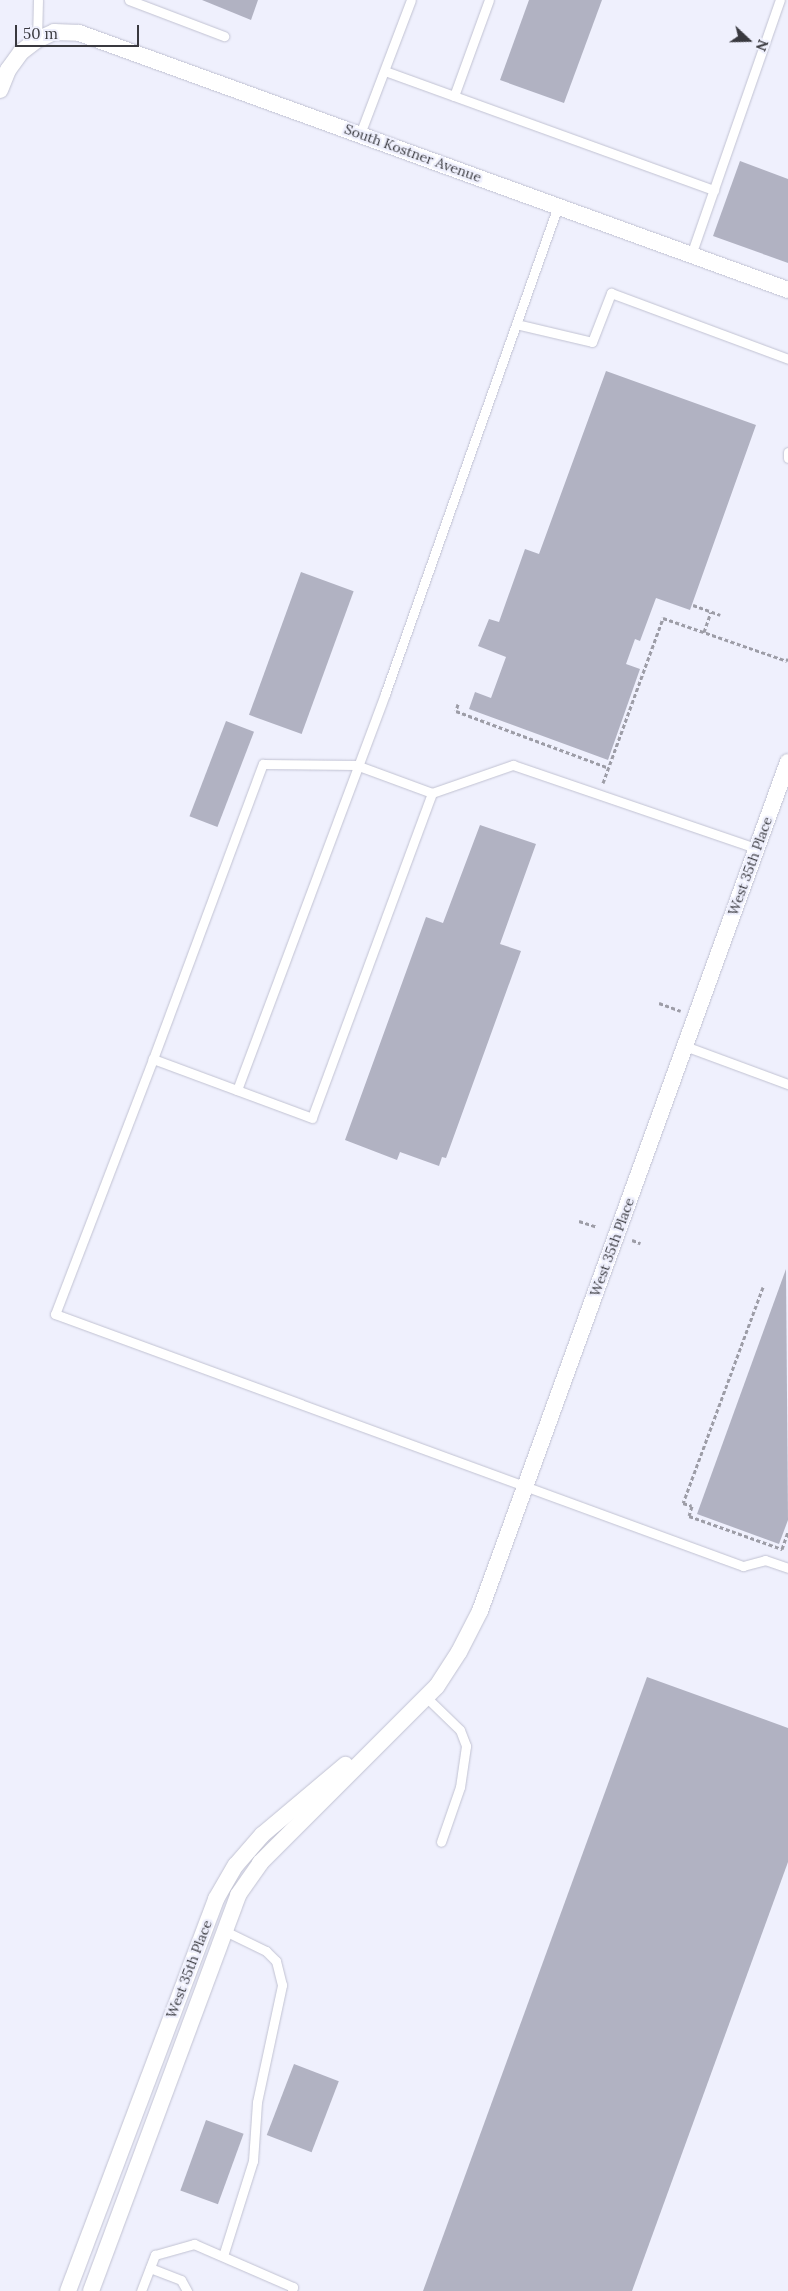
<!DOCTYPE html>
<html>
<head>
<meta charset="utf-8">
<style>
  body { margin:0 }
  #map { position:relative; width:788px; height:2291px; overflow:hidden; background:#eff0fd; font-family:Lora,serif }
  div>[style] { position:absolute }
  [style*='--x'] { left:calc(var(--x)*1px); top:calc(var(--y)*1px); width:calc(var(--w)*1px); rotate:calc(var(--a)*1deg) }
  .building>* { inset:0; background:#b1b2c2; transform-origin:0 0 }
  .path>* { height:3px; margin-top:-1.5px; transform-origin:0; background:repeating-linear-gradient(90deg,#9d9da7 0 4px,transparent 0 6.5px) }
  .roads { filter:drop-shadow(0 0 1px #c1c2d2) drop-shadow(0 0 1px #c1c2d2) }
  .service>* { height:9px; margin:-4.5px; padding:0 4.5px; transform-origin:4.5px; border-radius:4.5px; background:#fff }
  .minor>* { height:16px; margin:-8px; padding:0 8px; transform-origin:8px; border-radius:8px; background:#fff }
  span { translate:-50% -50%; white-space:nowrap; text-align:center; line-height:1.15; -webkit-text-stroke:4.5px #eff0fd; paint-order:stroke }
  .street-label { font-size:14px; color:#39393f }
  .north { position:absolute; left:723px; top:15px; width:50px; height:50px; -webkit-text-stroke:4px #eff0fd; paint-order:stroke; rotate:111deg; font-size:14px; font-weight:700; line-height:20px; text-align:center; color:#39393f }
  .north::after { content:''; display:block; margin:auto; width:18px; height:22px; background:#39393f; clip-path:polygon(50% 0,100% 100%,50% 72%,0 100%) }
  .scale { position:absolute; left:15px; top:25px; width:124px; height:22px; box-sizing:border-box; border:2px solid #39393f; border-top:0; padding-left:6px; font-size:15px; line-height:18px; white-space:nowrap; color:#39393f; -webkit-text-stroke:4px #eff0fd; paint-order:stroke }
</style>
</head>
<body>
<div id="map">
  <div class="building">
    <div style="clip-path:polygon(202px 0,258px 0,251px 20px)"></div>
    <div style="clip-path:polygon(529px 0,602px 0,564px 103px,500px 80px)"></div>
    <div style="clip-path:polygon(740px 161px,788px 179px,788px 263px,713px 236px)"></div>
    <div style="clip-path:polygon(606px 371px,756px 425px,690px 610px,656px 598px,640px 641px,635px 639px,626px 664px,640px 669px,608px 760px,469px 709px,475px 692px,491px 698px,506px 657px,478px 646px,489px 619px,499px 622px,525px 549px,539px 554px)"></div>
    <div style="left:301px;top:572px;width:56px;height:152px;rotate:20deg"></div>
    <div style="left:226px;top:721px;width:30px;height:102px;rotate:21deg"></div>
    <div style="clip-path:polygon(480px 825px,536px 844px,500px 944px,521px 951px,446px 1158px,442px 1157px,439px 1166px,400px 1152px,397px 1160px,345px 1140px,426px 917px,443px 923px)"></div>
    <div style="clip-path:polygon(786px 1269px,788px 1520px,779px 1544px,697px 1514px)"></div>
    <div style="clip-path:polygon(647px 1677px,788px 1728px,788px 1862px,632px 2291px,423px 2291px)"></div>
    <div style="left:294px;top:2064px;width:48px;height:76px;rotate:21deg"></div>
    <div style="left:206px;top:2120px;width:40px;height:75px;rotate:20deg"></div>
  </div>
  <div class="path">
    <div style="--x:693;--y:605;--w:29;--a:20"></div>
    <div style="--x:704;--y:632;--w:21;--a:-71"></div>
    <div style="--x:458;--y:704;--w:7;--a:106"></div>
    <div style="--x:456;--y:711;--w:163;--a:20.4"></div>
    <div style="--x:603;--y:783;--w:176;--a:-70"></div>
    <div style="--x:663;--y:618;--w:131;--a:19.1"></div>
    <div style="--x:787;--y:661;--w:3;--a:-72"></div>
    <div style="--x:659;--y:1003;--w:23;--a:20"></div>
    <div style="--x:579;--y:1221;--w:19;--a:18"></div>
    <div style="--x:632;--y:1240;--w:9;--a:21"></div>
    <div style="--x:763;--y:1287;--w:230;--a:110.3"></div>
    <div style="--x:683;--y:1503;--w:9;--a:18"></div>
    <div style="--x:692;--y:1506;--w:10;--a:107"></div>
    <div style="--x:689;--y:1516;--w:99;--a:19.5"></div>
    <div style="--x:782;--y:1549;--w:18;--a:-71"></div>
  </div>
  <div class="roads">
    <div class="service">
      <div style="--x:129;--y:0;--w:102;--a:20.8"></div>
      <div style="--x:37;--y:40;--w:40;--a:-88.6"></div>
      <div style="--x:385;--y:71;--w:350;--a:19.9"></div>
      <div style="--x:454;--y:96;--w:102;--a:-70"></div>
      <div style="--x:360;--y:134;--w:143;--a:-69.2"></div>
      <div style="--x:691;--y:255;--w:270;--a:-70.8"></div>
      <div style="--x:516;--y:324;--w:78;--a:13.3"></div>
      <div style="--x:592;--y:342;--w:53;--a:-68.8"></div>
      <div style="--x:611;--y:293;--w:189;--a:20.4"></div>
      <div style="--x:788;--y:452;--w:6;--a:90"></div>
      <div style="--x:432;--y:793;--w:86;--a:-19.1"></div>
      <div style="--x:513;--y:765;--w:257;--a:18.9"></div>
      <div style="--x:685;--y:1046;--w:110;--a:20.3"></div>
      <div style="--x:153;--y:1059;--w:315;--a:-69.6"></div>
      <div style="--x:263;--y:764;--w:93;--a:0.6"></div>
      <div style="--x:356;--y:765;--w:81;--a:20.2"></div>
      <div style="--x:432;--y:793;--w:346;--a:110.3"></div>
      <div style="--x:312;--y:1118;--w:170;--a:-159.6"></div>
      <div style="--x:153;--y:1059;--w:273;--a:111"></div>
      <div style="--x:55;--y:1314;--w:733;--a:20.12"></div>
      <div style="--x:743;--y:1566;--w:23;--a:-15"></div>
      <div style="--x:765;--y:1560;--w:24;--a:19"></div>
      <div style="--x:237;--y:1090;--w:423;--a:-69.5"></div>
      <div style="--x:385;--y:694;--w:518;--a:-70.48"></div>
      <div style="--x:426;--y:1697;--w:47;--a:44.1"></div>
      <div style="--x:460;--y:1730;--w:17;--a:69"></div>
      <div style="--x:466;--y:1746;--w:41;--a:98.3"></div>
      <div style="--x:460;--y:1787;--w:58;--a:109.1"></div>
      <div style="--x:223;--y:2256;--w:100;--a:-72.5"></div>
      <div style="--x:253;--y:2161;--w:59;--a:-86.1"></div>
      <div style="--x:257;--y:2102;--w:120;--a:-77.9"></div>
      <div style="--x:282;--y:1985;--w:25;--a:-104"></div>
      <div style="--x:276;--y:1961;--w:14;--a:-135"></div>
      <div style="--x:266;--y:1951;--w:48;--a:-154"></div>
      <div style="--x:150;--y:2268;--w:33;--a:21"></div>
      <div style="--x:181;--y:2280;--w:13;--a:61"></div>
      <div style="--x:141;--y:2291;--w:39;--a:-69"></div>
      <div style="--x:155;--y:2255;--w:41;--a:-15.8"></div>
      <div style="--x:194;--y:2244;--w:108;--a:23.5"></div>
      <div style="--x:293;--y:2287;--w:4;--a:104"></div>
    </div>
    <div class="minor">
      <div style="--x:0;--y:90;--w:22;--a:-68"></div>
      <div style="--x:8;--y:70;--w:22;--a:-54"></div>
      <div style="--x:21;--y:52;--w:20;--a:-37"></div>
      <div style="--x:37;--y:40;--w:19;--a:-25"></div>
      <div style="--x:54;--y:32;--w:25;--a:2"></div>
      <div style="--x:79;--y:33;--w:754;--a:19.92"></div>
      <div style="--x:68;--y:2291;--w:419;--a:-69.3"></div>
      <div style="--x:216;--y:1899;--w:39;--a:-60"></div>
      <div style="--x:236;--y:1865;--w:40;--a:-49"></div>
      <div style="--x:262;--y:1835;--w:109;--a:-40.1"></div>
      <div style="--x:91;--y:2291;--w:422;--a:-69.6"></div>
      <div style="--x:238;--y:1895;--w:39;--a:-55"></div>
      <div style="--x:260;--y:1863;--w:250;--a:-45"></div>
      <div style="--x:437;--y:1686;--w:40;--a:-57.1"></div>
      <div style="--x:459;--y:1652;--w:46;--a:-62.9"></div>
      <div style="--x:480;--y:1611;--w:903;--a:-70.06"></div>
    </div>
  </div>
  <div class="street-label">
    <span style="left:413px;top:153px;rotate:20deg">South Kostner Avenue</span>
    <span style="left:750px;top:866px;rotate:-70deg">West 35th Place</span>
    <span style="left:612px;top:1247px;rotate:-70deg">West 35th Place</span>
    <span style="left:189px;top:1969px;rotate:-69deg">West 35th Place</span>
  </div>
  <div class="north">N</div>
  <div class="scale">50 m</div>
</div>
</body>
</html>
